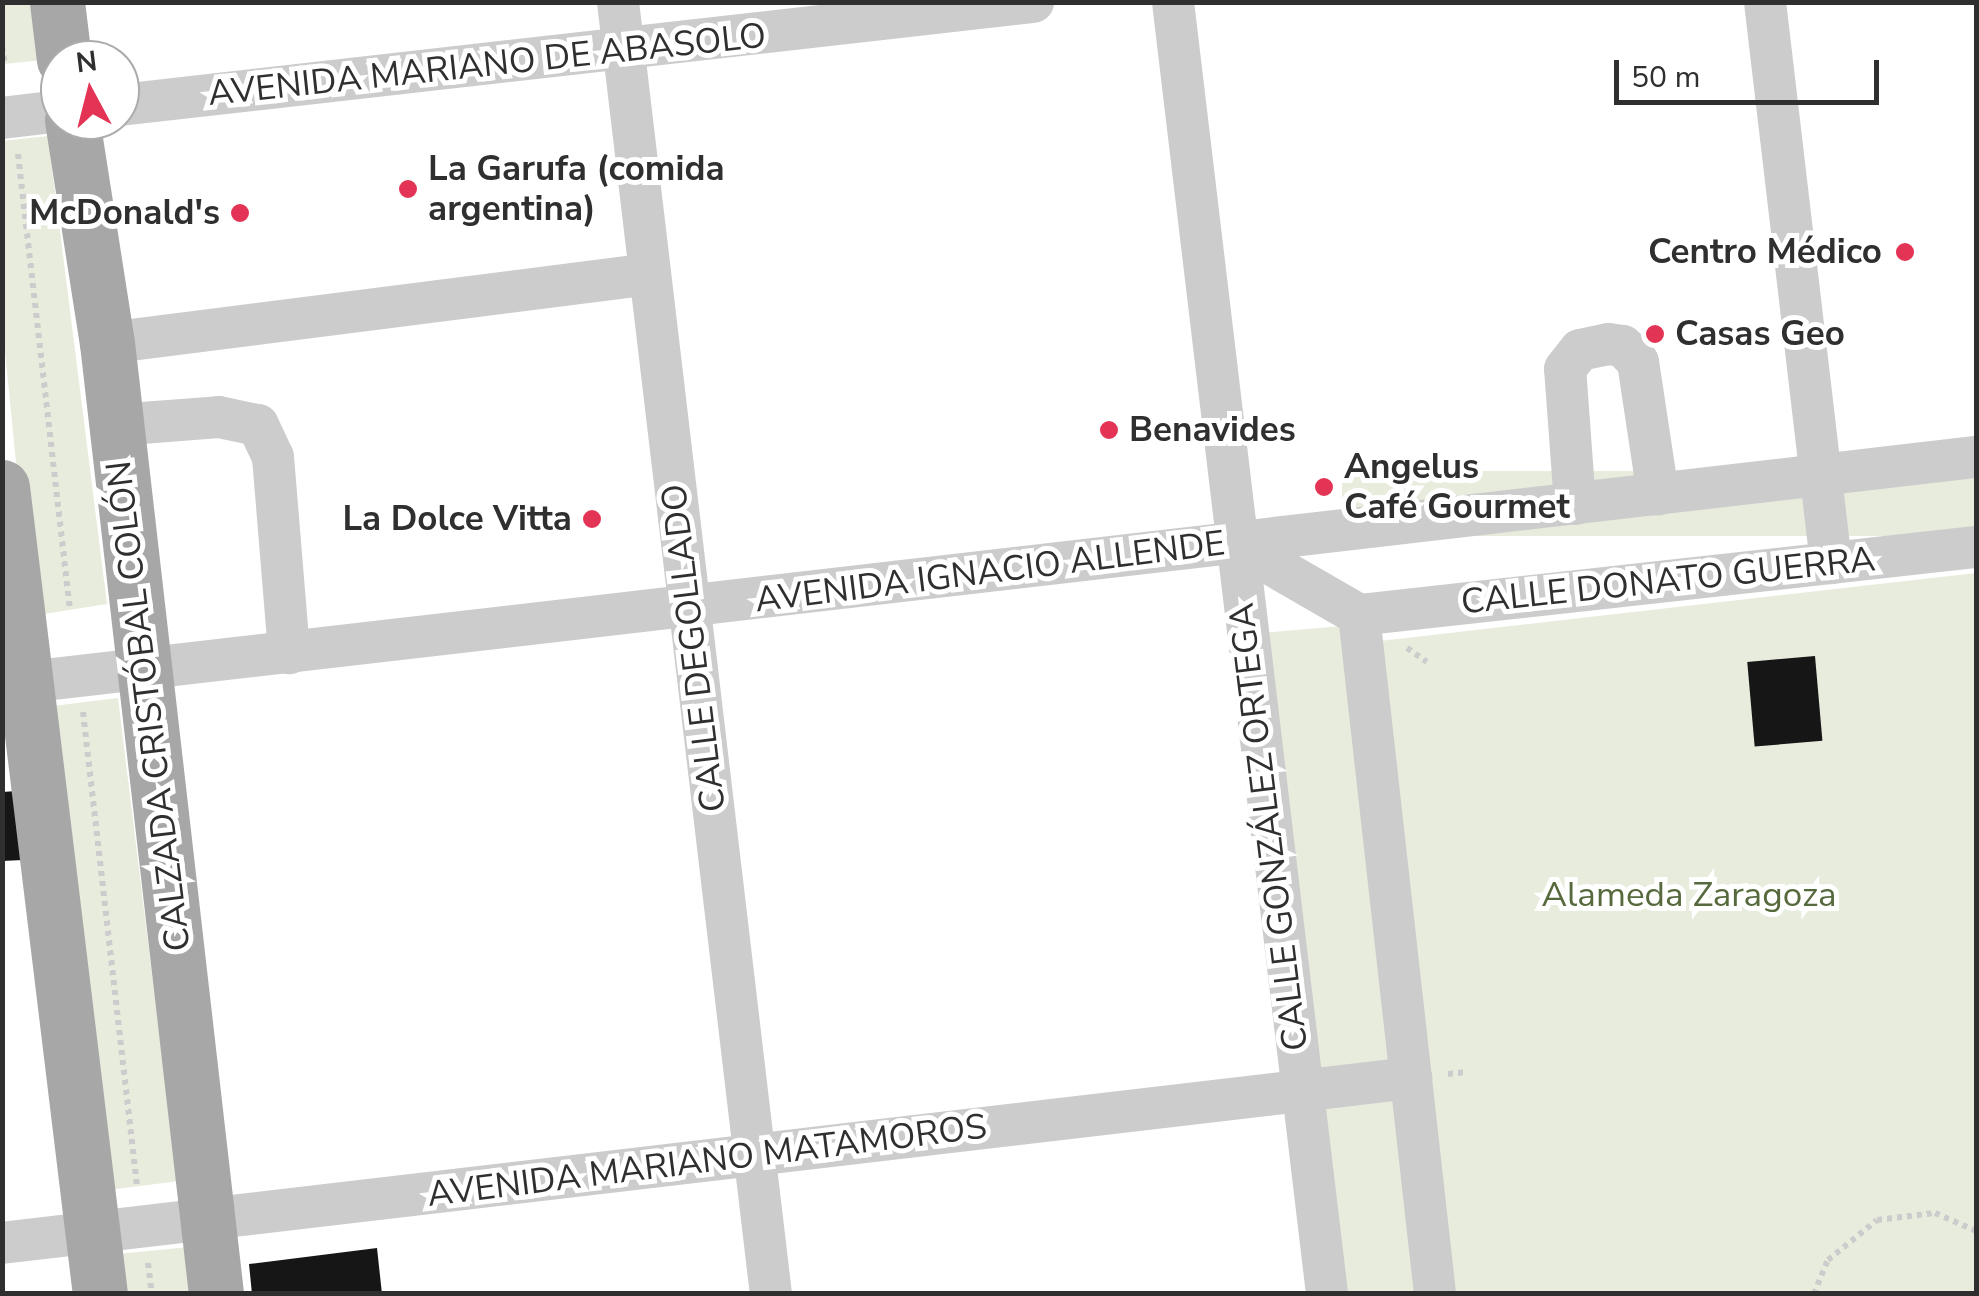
<!DOCTYPE html>
<html>
<head>
<meta charset="utf-8">
<style>
  body { margin:0 }
  #map { position:relative; width:1979px; height:1296px; overflow:hidden; background:#fff; font-family:"Nunito Sans",sans-serif }
  div>[style] { position:absolute }
  [style*='--x'] { left:calc(var(--x)*1px); top:calc(var(--y)*1px); width:calc(var(--w)*1px); rotate:calc(var(--a)*1deg) }
  .green>* { inset:0; background:#e7ecdd; transform-origin:0 0 }
  .building>* { inset:0; background:#161616; transform-origin:0 0 }
  .path>* { height:6px; margin-top:-3px; transform-origin:0; background:repeating-linear-gradient(90deg,#ccc 0 5px,transparent 0 10px) }
  .minor>* { height:42px; margin:-21px; padding:0 21px; transform-origin:21px; border-radius:21px; background:#ccc }
  .major>* { height:55px; margin:-27.5px; padding:0 27.5px; transform-origin:27.5px; border-radius:27.5px; background:#a7a7a7 }
  .dots>* { width:28px; height:28px; translate:-50% -50%; box-sizing:border-box; border:5px solid #fff; border-radius:50% }
  span { translate:-50% -50%; white-space:nowrap; text-align:center; line-height:1.15; -webkit-text-stroke:10px #fff; paint-order:stroke }
  .street-label { font-size:35px; color:#2f2f2f }
  .poi-label { font-size:35px; color:#2f2f2f; font-weight:700 }
  .left { translate:0 -50%; text-align:left }
  .right { translate:-100% -50%; text-align:right }
  .park-label { font-size:35px; color:#576a3d }
  .frame { position:absolute; inset:0; border:5px solid #2f2f2f; pointer-events:none }
  .north { position:absolute; left:40px; top:40px; width:100px; height:100px; box-sizing:border-box; background:#fff; border:2px solid #acacac; border-radius:50%; rotate:353deg; font-size:28px; font-weight:700; line-height:40px; text-align:center; color:#2f2f2f }
  .north::after { content:''; display:block; margin:auto; width:35px; height:45px; background:#e33455; clip-path:polygon(50% 0,100% 100%,50% 72%,0 100%) }
  .scale { position:absolute; left:1614px; top:60px; width:265px; height:45px; box-sizing:border-box; border:5px solid #2f2f2f; border-top:0; padding-left:12px; font-size:30px; line-height:35px; white-space:nowrap; color:#2f2f2f; -webkit-text-stroke:8px #fff; paint-order:stroke }
</style>
</head>
<body>
<div id="map">
  <div class="green">
    <div style="clip-path:polygon(3px 3px,37px 3px,44px 60px,3px 64px)"></div>
    <div style="clip-path:polygon(48px 136px,107px 604px,31px 616px,3px 330px,2px 141px)"></div>
    <div style="left:1976px;top:471px;width:65px;height:634px;rotate:90deg"></div>
    <div style="clip-path:polygon(1976px 573px,1976px 1293px,1445px 1293px,1371px 642px)"></div>
    <div style="left:1353px;top:625px;width:442px;height:98px;rotate:85deg"></div>
    <div style="left:118px;top:698px;width:487px;height:70px;rotate:83deg"></div>
    <div style="left:1400px;top:1094px;width:200px;height:92px;rotate:84deg"></div>
    <div style="clip-path:polygon(189px 1247px,194px 1293px,112px 1293px,107px 1255px)"></div>
  </div>
  <div class="building">
    <div style="left:1815px;top:656px;width:85px;height:68px;rotate:85deg"></div>
    <div style="clip-path:polygon(17px 791px,23px 860px,2px 861px,2px 792px)"></div>
    <div style="clip-path:polygon(377px 1248px,382px 1294px,252px 1294px,249px 1264px)"></div>
  </div>
  <div class="path">
    <div style="--x:2;--y:46;--w:19;--a:81"></div>
    <div style="--x:18;--y:154;--w:459;--a:83.5"></div>
    <div style="--x:1407;--y:648;--w:24;--a:35"></div>
    <div style="--x:83;--y:712;--w:478;--a:83.5"></div>
    <div style="--x:1448;--y:1074;--w:19;--a:-6"></div>
    <div style="--x:148;--y:1263;--w:31;--a:83"></div>
    <div style="--x:1814;--y:1294;--w:37;--a:-68"></div>
    <div style="--x:1828;--y:1260;--w:63;--a:-39.2"></div>
    <div style="--x:1877;--y:1220;--w:58;--a:-6.9"></div>
    <div style="--x:1935;--y:1213;--w:45;--a:23.7"></div>
  </div>
  <div class="minor">
    <div style="--x:618;--y:2;--w:1301;--a:83.25"></div>
    <div style="--x:1173;--y:2;--w:1301;--a:83.2"></div>
    <div style="--x:1765;--y:2;--w:565;--a:83.29"></div>
    <div style="--x:120;--y:105;--w:919;--a:-6.44"></div>
    <div style="--x:2;--y:118;--w:58;--a:-6.9"></div>
    <div style="--x:107;--y:343;--w:547;--a:-7.24"></div>
    <div style="--x:116;--y:425;--w:103;--a:-4.4"></div>
    <div style="--x:219;--y:417;--w:40;--a:12"></div>
    <div style="--x:258;--y:425;--w:35;--a:65"></div>
    <div style="--x:273;--y:457;--w:197;--a:85.3"></div>
    <div style="--x:1575;--y:504;--w:135;--a:-94.2"></div>
    <div style="--x:1565;--y:369;--w:24;--a:-52"></div>
    <div style="--x:1580;--y:350;--w:29;--a:-12"></div>
    <div style="--x:1608;--y:344;--w:15;--a:8"></div>
    <div style="--x:1623;--y:346;--w:22;--a:47"></div>
    <div style="--x:1638;--y:362;--w:134;--a:81.4"></div>
    <div style="--x:1236;--y:544;--w:142;--a:30"></div>
    <div style="--x:1359;--y:615;--w:683;--a:83.61"></div>
    <div style="--x:1359;--y:615;--w:621;--a:-6.29"></div>
    <div style="--x:2;--y:685;--w:1987;--a:-6.59"></div>
    <div style="--x:2;--y:1243;--w:1419;--a:-6.68"></div>
  </div>
  <div class="major">
    <div style="--x:57;--y:2;--w:58;--a:83.1"></div>
    <div style="--x:72;--y:120;--w:226;--a:81.1"></div>
    <div style="--x:107;--y:343;--w:957;--a:83.46"></div>
    <div style="--x:2;--y:487;--w:813;--a:83.08"></div>
  </div>
  <div class="dots">
    <div style="left:408px;top:189px;background:#e33455"></div>
    <div style="left:240px;top:213px;background:#e33455"></div>
    <div style="left:1905px;top:252px;background:#e33455"></div>
    <div style="left:1655px;top:334px;background:#e33455"></div>
    <div style="left:1109px;top:430px;background:#e33455"></div>
    <div style="left:1324px;top:487px;background:#e33455"></div>
    <div style="left:592px;top:519px;background:#e33455"></div>
  </div>
  <div class="street-label">
    <span style="left:487px;top:65px;rotate:-6deg">AVENIDA MARIANO DE ABASOLO</span>
    <span style="left:990px;top:572px;rotate:-7deg">AVENIDA IGNACIO ALLENDE</span>
    <span style="left:1668px;top:581px;rotate:-6deg">CALLE DONATO GUERRA</span>
    <span style="left:694px;top:648px;rotate:-97deg">CALLE DEGOLLADO</span>
    <span style="left:149px;top:706px;rotate:-97deg">CALZADA CRISTÓBAL COLÓN</span>
    <span style="left:1269px;top:827px;rotate:-97deg">CALLE GONZÁLEZ ORTEGA</span>
    <span style="left:707px;top:1161px;rotate:-7deg">AVENIDA MARIANO MATAMOROS</span>
  </div>
  <div class="poi-label">
    <span class="left" style="left:428px;top:189px">La Garufa (comida<br>argentina)</span>
    <span class="right" style="left:220px;top:213px">McDonald's</span>
    <span class="right" style="left:1882px;top:252px">Centro Médico</span>
    <span class="left" style="left:1675px;top:334px">Casas Geo</span>
    <span class="left" style="left:1129px;top:430px">Benavides</span>
    <span class="left" style="left:1344px;top:487px">Angelus<br>Café Gourmet</span>
    <span class="right" style="left:572px;top:519px">La Dolce Vitta</span>
  </div>
  <div class="park-label">
    <span style="left:1689px;top:895px">Alameda Zaragoza</span>
  </div>
  <div class="frame"></div>
  <div class="north">N</div>
  <div class="scale">50 m</div>
</div>
</body>
</html>
